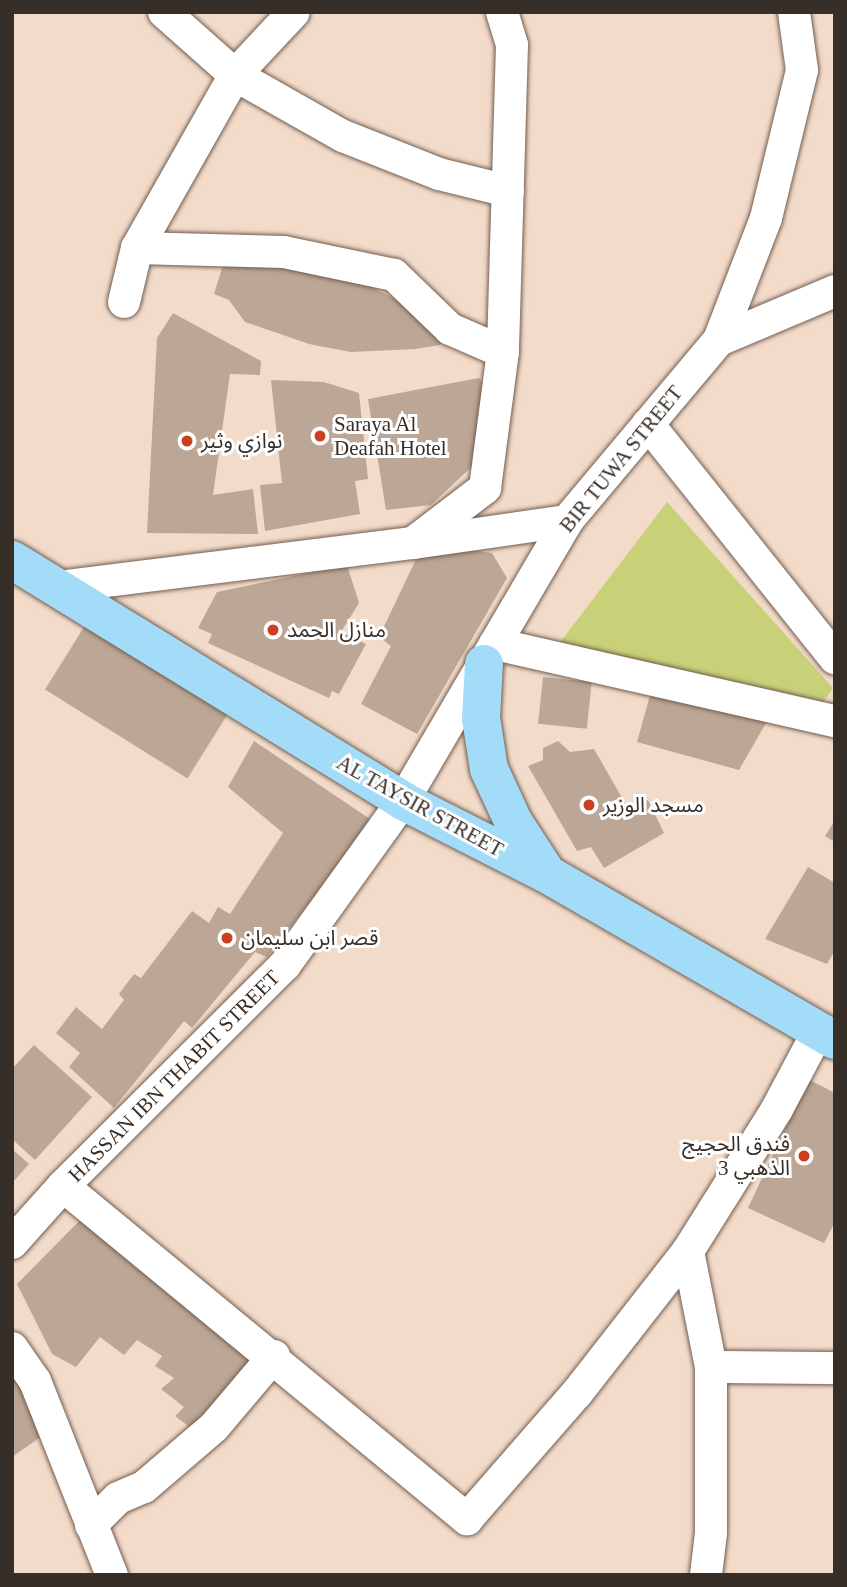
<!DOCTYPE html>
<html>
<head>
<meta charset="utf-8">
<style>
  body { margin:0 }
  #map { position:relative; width:847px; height:1587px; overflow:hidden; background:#f3dbca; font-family:"Times New Roman","Noto Sans Arabic",serif }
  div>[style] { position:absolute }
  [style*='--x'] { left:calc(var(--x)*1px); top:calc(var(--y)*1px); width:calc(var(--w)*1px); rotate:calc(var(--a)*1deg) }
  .green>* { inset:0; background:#c8d078 }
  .building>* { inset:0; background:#bca695; transform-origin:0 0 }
  .roads { filter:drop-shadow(0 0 2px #725e4f) drop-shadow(0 0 2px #725e4f) }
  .minor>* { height:32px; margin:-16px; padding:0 16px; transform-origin:16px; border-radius:16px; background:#fff }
  .trunk>* { height:38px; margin:-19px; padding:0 19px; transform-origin:19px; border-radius:19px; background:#a3dcf8 }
  .dots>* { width:19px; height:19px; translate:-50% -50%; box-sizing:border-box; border:4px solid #fff; border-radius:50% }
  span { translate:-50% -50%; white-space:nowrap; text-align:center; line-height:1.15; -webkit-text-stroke:6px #fff; paint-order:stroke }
  .poi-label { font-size:21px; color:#372e27 }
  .left { translate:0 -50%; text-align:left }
  .right { translate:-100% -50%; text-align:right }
  .street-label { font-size:21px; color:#372e27 }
  .frame { position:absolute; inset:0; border:14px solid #372e27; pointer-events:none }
</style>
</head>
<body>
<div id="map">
  <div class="green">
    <div style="clip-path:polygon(667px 502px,833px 688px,820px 707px,558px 645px)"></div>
  </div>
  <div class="building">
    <div style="clip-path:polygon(223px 265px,328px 265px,441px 322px,448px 334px,440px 345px,415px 349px,351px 352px,309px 344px,245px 322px,229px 300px,214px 294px)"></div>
    <div style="clip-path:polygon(173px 313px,261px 361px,260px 375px,230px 374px,213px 495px,253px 489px,258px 534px,147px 533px,157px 338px)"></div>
    <div style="clip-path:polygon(479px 378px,489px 391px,482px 457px,431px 505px,386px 510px,368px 399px)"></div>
    <div style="clip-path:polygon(271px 380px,324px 382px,359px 393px,368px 479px,355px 481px,360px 514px,265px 531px,260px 485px,282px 483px)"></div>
    <div style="clip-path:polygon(465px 549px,492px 553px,507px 578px,417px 734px,361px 704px,391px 646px,379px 637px,418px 555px)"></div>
    <div style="clip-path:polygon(347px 565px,359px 603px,341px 632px,366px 644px,339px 694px,332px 691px,329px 698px,208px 643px,212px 634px,198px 628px,217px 592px)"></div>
    <div style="left:89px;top:619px;width:168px;height:83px;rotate:32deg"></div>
    <div style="left:543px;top:677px;width:49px;height:47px;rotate:6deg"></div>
    <div style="clip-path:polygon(651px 692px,770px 716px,739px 770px,637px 742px)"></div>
    <div style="clip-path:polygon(254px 741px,373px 821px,267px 957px,255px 952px,192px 1028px,184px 1021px,114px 1108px,69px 1067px,80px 1053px,56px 1033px,76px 1007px,102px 1029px,124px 1000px,119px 994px,134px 974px,141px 978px,192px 911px,209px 923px,218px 907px,230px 914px,283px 833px,228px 787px)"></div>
    <div style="clip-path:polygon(558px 741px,570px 752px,594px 749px,629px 810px,648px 800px,664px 833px,604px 868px,591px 847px,577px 851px,528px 766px,543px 760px,543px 748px)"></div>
    <div style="clip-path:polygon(835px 820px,835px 842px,825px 836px)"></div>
    <div style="clip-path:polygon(808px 867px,835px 883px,835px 950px,827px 964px,765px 939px)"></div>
    <div style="clip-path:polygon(34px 1045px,92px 1097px,35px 1160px,12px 1139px,12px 1069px)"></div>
    <div style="clip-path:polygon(808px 1079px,835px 1093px,835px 1222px,824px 1243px,748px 1208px)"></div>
    <div style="clip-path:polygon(12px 1149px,29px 1164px,12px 1183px)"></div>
    <div style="clip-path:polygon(87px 1213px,258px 1350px,195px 1431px,175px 1416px,184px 1407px,161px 1389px,174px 1378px,155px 1366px,162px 1356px,137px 1340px,124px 1355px,100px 1337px,76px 1367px,52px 1354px,17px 1284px)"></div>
    <div style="clip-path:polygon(12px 1368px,42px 1436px,12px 1457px)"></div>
  </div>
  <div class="roads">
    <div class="minor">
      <div style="--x:164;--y:12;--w:95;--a:41.6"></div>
      <div style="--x:235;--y:75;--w:124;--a:29.5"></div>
      <div style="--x:343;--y:136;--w:103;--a:21.6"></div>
      <div style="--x:439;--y:174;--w:71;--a:13.8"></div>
      <div style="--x:502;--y:12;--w:34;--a:73"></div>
      <div style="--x:512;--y:45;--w:307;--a:91.7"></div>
      <div style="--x:124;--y:302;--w:56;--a:-76.5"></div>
      <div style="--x:137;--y:248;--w:199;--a:-60.5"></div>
      <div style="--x:235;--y:75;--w:86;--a:-46.9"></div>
      <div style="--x:719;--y:340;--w:131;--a:-68.9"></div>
      <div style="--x:766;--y:218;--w:152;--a:-76.3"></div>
      <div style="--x:802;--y:70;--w:59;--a:-97.9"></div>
      <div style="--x:648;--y:424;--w:300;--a:51.4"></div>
      <div style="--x:414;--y:543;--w:155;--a:-8.2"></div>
      <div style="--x:59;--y:587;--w:357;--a:-7.1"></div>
      <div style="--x:413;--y:543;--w:91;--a:-37.4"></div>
      <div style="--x:485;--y:488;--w:137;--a:-82.5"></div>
      <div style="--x:503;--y:352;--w:58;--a:-156.5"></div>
      <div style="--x:450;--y:329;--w:78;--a:-136"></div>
      <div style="--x:394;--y:275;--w:112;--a:-168.2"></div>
      <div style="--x:284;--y:252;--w:147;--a:-178.4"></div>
      <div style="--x:495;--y:644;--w:349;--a:12.8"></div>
      <div style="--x:63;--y:1186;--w:524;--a:39.5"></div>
      <div style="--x:467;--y:1519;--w:167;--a:-48.9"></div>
      <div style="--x:577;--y:1393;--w:180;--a:-52"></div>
      <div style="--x:688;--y:1251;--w:168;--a:-57.9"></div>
      <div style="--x:777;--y:1109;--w:87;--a:-62"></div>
      <div style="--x:12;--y:1243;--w:76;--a:-48.2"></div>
      <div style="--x:63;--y:1186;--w:313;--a:-44.9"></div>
      <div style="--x:285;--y:965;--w:202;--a:-54.3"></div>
      <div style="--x:403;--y:801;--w:324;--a:-59.6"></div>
      <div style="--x:567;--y:521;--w:236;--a:-50"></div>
      <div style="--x:719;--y:340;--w:126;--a:-22.9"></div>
      <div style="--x:688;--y:1251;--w:118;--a:78.8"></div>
      <div style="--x:711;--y:1367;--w:166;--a:90"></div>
      <div style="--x:711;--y:1533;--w:42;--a:96.8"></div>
      <div style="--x:12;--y:1348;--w:40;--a:55.1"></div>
      <div style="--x:35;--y:1381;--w:209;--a:68.4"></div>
      <div style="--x:711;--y:1367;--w:124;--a:0.5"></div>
      <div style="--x:91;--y:1525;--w:38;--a:-45"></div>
      <div style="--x:118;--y:1498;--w:28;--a:-23"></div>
      <div style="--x:144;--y:1487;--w:92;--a:-40.6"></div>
      <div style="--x:214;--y:1427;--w:93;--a:-49.8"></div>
    </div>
    <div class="trunk">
      <div style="--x:12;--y:560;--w:459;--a:31.6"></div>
      <div style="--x:403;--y:801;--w:161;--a:26.9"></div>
      <div style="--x:547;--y:874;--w:332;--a:30"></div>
      <div style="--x:484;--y:664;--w:54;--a:93.2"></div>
      <div style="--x:481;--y:718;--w:52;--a:81.1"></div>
      <div style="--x:489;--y:769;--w:60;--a:65.2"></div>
      <div style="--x:514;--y:823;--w:59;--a:56.9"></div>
    </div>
  </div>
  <div class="dots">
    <div style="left:320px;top:436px;background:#ca3f20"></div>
    <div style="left:187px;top:441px;background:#ca3f20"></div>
    <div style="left:273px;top:630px;background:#ca3f20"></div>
    <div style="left:589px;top:805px;background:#ca3f20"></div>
    <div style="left:227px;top:938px;background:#ca3f20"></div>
    <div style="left:804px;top:1156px;background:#ca3f20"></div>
  </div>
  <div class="poi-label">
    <span class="left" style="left:334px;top:436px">Saraya Al<br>Deafah Hotel</span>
    <span class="left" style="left:201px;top:441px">نوازي وثير</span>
    <span class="left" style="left:287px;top:630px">منازل الحمد</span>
    <span class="left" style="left:603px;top:805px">مسجد الوزير</span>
    <span class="left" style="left:241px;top:938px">قصر ابن سليمان</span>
    <span class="right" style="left:790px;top:1156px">فندق الحجيج<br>الذهبي 3</span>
  </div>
  <div class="street-label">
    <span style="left:621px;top:459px;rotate:-51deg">BIR TUWA STREET</span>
    <span style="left:420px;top:806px;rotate:29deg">AL TAYSIR STREET</span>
    <span style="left:174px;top:1076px;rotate:-45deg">HASSAN IBN THABIT STREET</span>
  </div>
  <div class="frame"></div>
</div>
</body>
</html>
